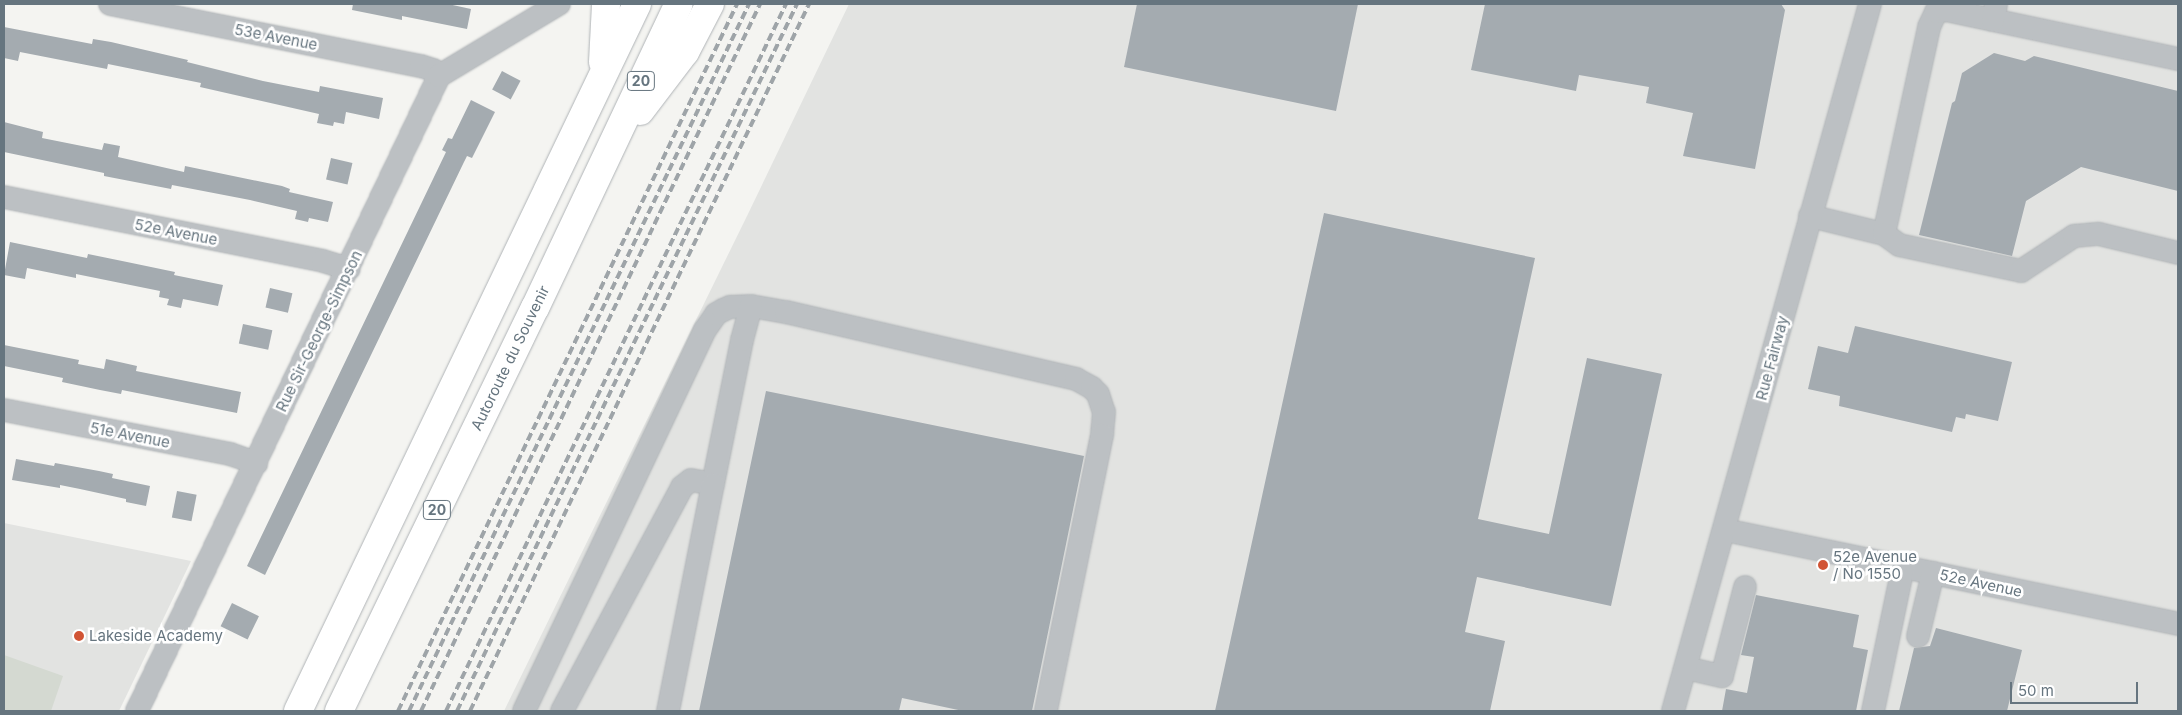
<!DOCTYPE html>
<html>
<head>
<meta charset="utf-8">
<style>
  body { margin:0 }
  #map { position:relative; width:2182px; height:715px; overflow:hidden; background:#f4f4f1; font-family:Inter,sans-serif }
  div>[style] { position:absolute }
  [style*='--x'] { left:calc(var(--x)*1px); top:calc(var(--y)*1px); width:calc(var(--w)*1px); rotate:calc(var(--a)*1deg) }
  .built>* { inset:0; background:#e2e3e1 }
  .green>* { inset:0; background:#d4d9d1 }
  .building>* { inset:0; background:#a4abb0; transform-origin:0 0 }
  .roads { filter:drop-shadow(0 0 1px #afb3b6) drop-shadow(0 0 1px #afb3b6) }
  .minor>* { height:22px; margin:-11px; padding:0 11px; transform-origin:11px; border-radius:11px; background:#bcc0c3 }
  .highway>* { height:28px; margin:-14px; padding:0 14px; transform-origin:14px; border-radius:14px; background:#fff }
  .rail>* { height:4px; margin-top:-2px; transform-origin:0; background:repeating-linear-gradient(90deg,#9ea4a8 0 8px,transparent 0 12px) }
  .dots>* { width:14px; height:14px; translate:-50% -50%; box-sizing:border-box; border:2px solid #fff; border-radius:50% }
  span { translate:-50% -50%; white-space:nowrap; text-align:center; line-height:1.15; -webkit-text-stroke:5px #fff; paint-order:stroke }
  .shield-label span { padding:1px 4px; background:#fff; border:1px solid; border-radius:4px; -webkit-text-stroke-width:0 }
  .shield-label { font-size:14px; color:#66757f; font-weight:700 }
  .street-label { font-size:15px; color:#66757f }
  .poi-label { font-size:15px; color:#66757f }
  .left { translate:0 -50%; text-align:left }
  .frame { position:absolute; inset:0; border:5px solid #66757f; pointer-events:none }
  .scale { position:absolute; left:2010px; top:682px; width:128px; height:22px; box-sizing:border-box; border:2px solid #66757f; border-top:0; padding-left:6px; font-size:15px; line-height:18px; white-space:nowrap; color:#66757f; -webkit-text-stroke:4px #fff; paint-order:stroke }
</style>
</head>
<body>
<div id="map">
  <div class="built">
    <div style="clip-path:polygon(849px 4px,2178px 4px,2178px 711px,504px 711px,747px 216px)"></div>
    <div style="clip-path:polygon(4px 523px,191px 561px,119px 711px,4px 711px)"></div>
  </div>
  <div class="green">
    <div style="clip-path:polygon(4px 655px,63px 676px,51px 711px,4px 711px)"></div>
  </div>
  <div class="building">
    <div style="clip-path:polygon(353px 4px,448px 4px,471px 9px,467px 29px,402px 16px,402px 20px,352px 10px)"></div>
    <div style="clip-path:polygon(1137px 4px,1358px 4px,1336px 111px,1124px 67px)"></div>
    <div style="clip-path:polygon(1485px 4px,1781px 4px,1785px 10px,1755px 169px,1683px 156px,1693px 113px,1646px 103px,1649px 87px,1579px 75px,1576px 91px,1471px 70px)"></div>
    <div style="clip-path:polygon(4px 27px,92px 44px,93px 39px,111px 42px,188px 60px,187px 62px,263px 81px,319px 92px,320px 86px,383px 98px,379px 119px,346px 112px,344px 124px,334px 122px,333px 126px,317px 123px,319px 114px,200px 87px,201px 83px,108px 64px,107px 69px,20px 52px,18px 61px,4px 58px)"></div>
    <div style="clip-path:polygon(1994px 53px,2025px 61px,2034px 56px,2178px 91px,2178px 191px,2081px 167px,2026px 201px,2012px 256px,1919px 235px,1952px 103px,1955px 101px,1962px 73px)"></div>
    <div style="left:502px;top:71px;width:21px;height:21px;rotate:28deg"></div>
    <div style="clip-path:polygon(471px 100px,495px 112px,472px 158px,467px 156px,464px 162px,265px 575px,247px 566px,446px 152px,442px 150px,448px 138px,452px 139px)"></div>
    <div style="clip-path:polygon(4px 122px,43px 132px,42px 138px,102px 150px,104px 143px,120px 146px,118px 157px,184px 172px,185px 166px,282px 186px,290px 189px,289px 192px,333px 202px,328px 222px,309px 218px,308px 222px,295px 219px,297px 211px,250px 200px,172px 185px,171px 189px,104px 176px,104px 173px,4px 152px)"></div>
    <div style="left:331px;top:158px;width:22px;height:22px;rotate:13deg"></div>
    <div style="clip-path:polygon(1324px 213px,1535px 258px,1478px 519px,1549px 534px,1587px 358px,1662px 374px,1611px 606px,1477px 577px,1465px 632px,1505px 641px,1490px 711px,1215px 711px)"></div>
    <div style="clip-path:polygon(10px 242px,87px 258px,88px 254px,127px 262px,175px 272px,174px 275px,223px 285px,218px 306px,183px 299px,181px 308px,167px 305px,169px 299px,159px 297px,160px 291px,76px 274px,76px 278px,27px 268px,25px 279px,4px 275px)"></div>
    <div style="left:270px;top:288px;width:23px;height:20px;rotate:13deg"></div>
    <div style="left:243px;top:324px;width:30px;height:20px;rotate:12deg"></div>
    <div style="clip-path:polygon(1855px 326px,2012px 362px,1998px 421px,1966px 414px,1965px 419px,1956px 417px,1952px 432px,1839px 406px,1840px 396px,1808px 389px,1818px 346px,1848px 353px)"></div>
    <div style="clip-path:polygon(4px 345px,79px 360px,78px 364px,104px 369px,106px 359px,137px 366px,136px 371px,241px 392px,237px 413px,122px 390px,121px 394px,100px 390px,62px 382px,63px 378px,4px 366px)"></div>
    <div style="clip-path:polygon(766px 391px,1084px 456px,1032px 711px,963px 711px,902px 698px,899px 711px,699px 711px)"></div>
    <div style="clip-path:polygon(16px 459px,54px 466px,55px 463px,99px 471px,113px 474px,112px 478px,150px 486px,146px 506px,126px 502px,126px 499px,80px 489px,60px 485px,60px 488px,12px 480px)"></div>
    <div style="left:177px;top:491px;width:20px;height:27px;rotate:11deg"></div>
    <div style="clip-path:polygon(1756px 595px,1859px 615px,1853px 647px,1868px 650px,1856px 711px,1722px 711px,1726px 689px,1747px 693px,1754px 657px,1741px 655px)"></div>
    <div style="left:232px;top:603px;width:30px;height:26px;rotate:26deg"></div>
    <div style="clip-path:polygon(1936px 628px,2022px 650px,2007px 711px,1899px 711px,1914px 648px,1930px 646px)"></div>
  </div>
  <div class="roads">
    <div class="minor">
      <div style="--x:110;--y:4;--w:317;--a:11.3"></div>
      <div style="--x:421;--y:66;--w:13;--a:18"></div>
      <div style="--x:433;--y:70;--w:8;--a:45"></div>
      <div style="--x:1993;--y:20;--w:189;--a:11.9"></div>
      <div style="--x:4;--y:197;--w:325;--a:11.3"></div>
      <div style="--x:323;--y:261;--w:27;--a:17"></div>
      <div style="--x:1810;--y:216;--w:76;--a:13.7"></div>
      <div style="--x:1884;--y:234;--w:212;--a:-77.7"></div>
      <div style="--x:1929;--y:27;--w:17;--a:-65"></div>
      <div style="--x:1936;--y:12;--w:10;--a:-11"></div>
      <div style="--x:1946;--y:10;--w:48;--a:12"></div>
      <div style="--x:1993;--y:20;--w:16;--a:-79"></div>
      <div style="--x:1884;--y:234;--w:19;--a:36"></div>
      <div style="--x:1899;--y:245;--w:125;--a:12"></div>
      <div style="--x:2021;--y:271;--w:64;--a:-33.4"></div>
      <div style="--x:2074;--y:236;--w:25;--a:-5"></div>
      <div style="--x:2099;--y:234;--w:81;--a:13.5"></div>
      <div style="--x:4;--y:410;--w:230;--a:11"></div>
      <div style="--x:230;--y:454;--w:28;--a:19"></div>
      <div style="--x:1725;--y:530;--w:463;--a:11.7"></div>
      <div style="--x:1918;--y:636;--w:65;--a:-76.6"></div>
      <div style="--x:1686;--y:668;--w:37;--a:13"></div>
      <div style="--x:1722;--y:676;--w:92;--a:-75.5"></div>
      <div style="--x:137;--y:711;--w:703;--a:-64.56"></div>
      <div style="--x:439;--y:76;--w:140;--a:-31"></div>
      <div style="--x:524;--y:711;--w:422;--a:-64.6"></div>
      <div style="--x:705;--y:330;--w:19;--a:-55"></div>
      <div style="--x:716;--y:314;--w:8;--a:-30"></div>
      <div style="--x:723;--y:310;--w:8;--a:-23"></div>
      <div style="--x:730;--y:307;--w:21;--a:-3"></div>
      <div style="--x:751;--y:306;--w:36;--a:10"></div>
      <div style="--x:786;--y:312;--w:298;--a:13"></div>
      <div style="--x:1076;--y:379;--w:18;--a:29"></div>
      <div style="--x:1092;--y:388;--w:8;--a:45"></div>
      <div style="--x:1098;--y:394;--w:19;--a:72"></div>
      <div style="--x:1104;--y:412;--w:23;--a:95"></div>
      <div style="--x:1102;--y:435;--w:282;--a:101.5"></div>
      <div style="--x:562;--y:711;--w:254;--a:-61.8"></div>
      <div style="--x:682;--y:487;--w:11;--a:-38"></div>
      <div style="--x:691;--y:480;--w:22;--a:10"></div>
      <div style="--x:713;--y:484;--w:147;--a:-78.6"></div>
      <div style="--x:742;--y:340;--w:35;--a:-75"></div>
      <div style="--x:668;--y:711;--w:231;--a:-78.8"></div>
      <div style="--x:1673;--y:711;--w:734;--a:-74.43"></div>
      <div style="--x:1873;--y:711;--w:147;--a:-78.2"></div>
    </div>
    <div class="highway">
      <div style="--x:603;--y:62;--w:58;--a:-87"></div>
      <div style="--x:640;--y:111;--w:74;--a:-52.7"></div>
      <div style="--x:685;--y:52;--w:54;--a:-62.5"></div>
      <div style="--x:298;--y:711;--w:784;--a:-64.38"></div>
      <div style="--x:339;--y:711;--w:448;--a:-64.1"></div>
      <div style="--x:535;--y:308;--w:336;--a:-64.7"></div>
    </div>
  </div>
  <div class="rail">
    <div style="--x:398;--y:711;--w:784;--a:-64.38"></div>
    <div style="--x:409;--y:711;--w:785;--a:-64.32"></div>
    <div style="--x:421;--y:711;--w:784;--a:-64.38"></div>
    <div style="--x:446;--y:711;--w:785;--a:-64.32"></div>
    <div style="--x:457;--y:711;--w:785;--a:-64.32"></div>
    <div style="--x:470;--y:711;--w:784;--a:-64.38"></div>
  </div>
  <div class="dots">
    <div style="left:1823px;top:565px;background:#d15434"></div>
    <div style="left:79px;top:636px;background:#d15434"></div>
  </div>
  <div class="shield-label">
    <span style="left:641px;top:81px">20</span>
    <span style="left:437px;top:510px">20</span>
  </div>
  <div class="street-label">
    <span style="left:276px;top:37px;rotate:11deg">53e Avenue</span>
    <span style="left:176px;top:232px;rotate:11deg">52e Avenue</span>
    <span style="left:319px;top:331px;rotate:-64deg">Rue Sir-George-Simpson</span>
    <span style="left:510px;top:358px;rotate:-64deg">Autoroute du Souvenir</span>
    <span style="left:1772px;top:358px;rotate:-75deg">Rue Fairway</span>
    <span style="left:130px;top:435px;rotate:11deg">51e Avenue</span>
    <span style="left:1981px;top:583px;rotate:12deg">52e Avenue</span>
  </div>
  <div class="poi-label">
    <span class="left" style="left:1833px;top:565px">52e Avenue<br>/ No 1550</span>
    <span class="left" style="left:89px;top:636px">Lakeside Academy</span>
  </div>
  <div class="frame"></div>
  <div class="scale">50 m</div>
</div>
</body>
</html>
